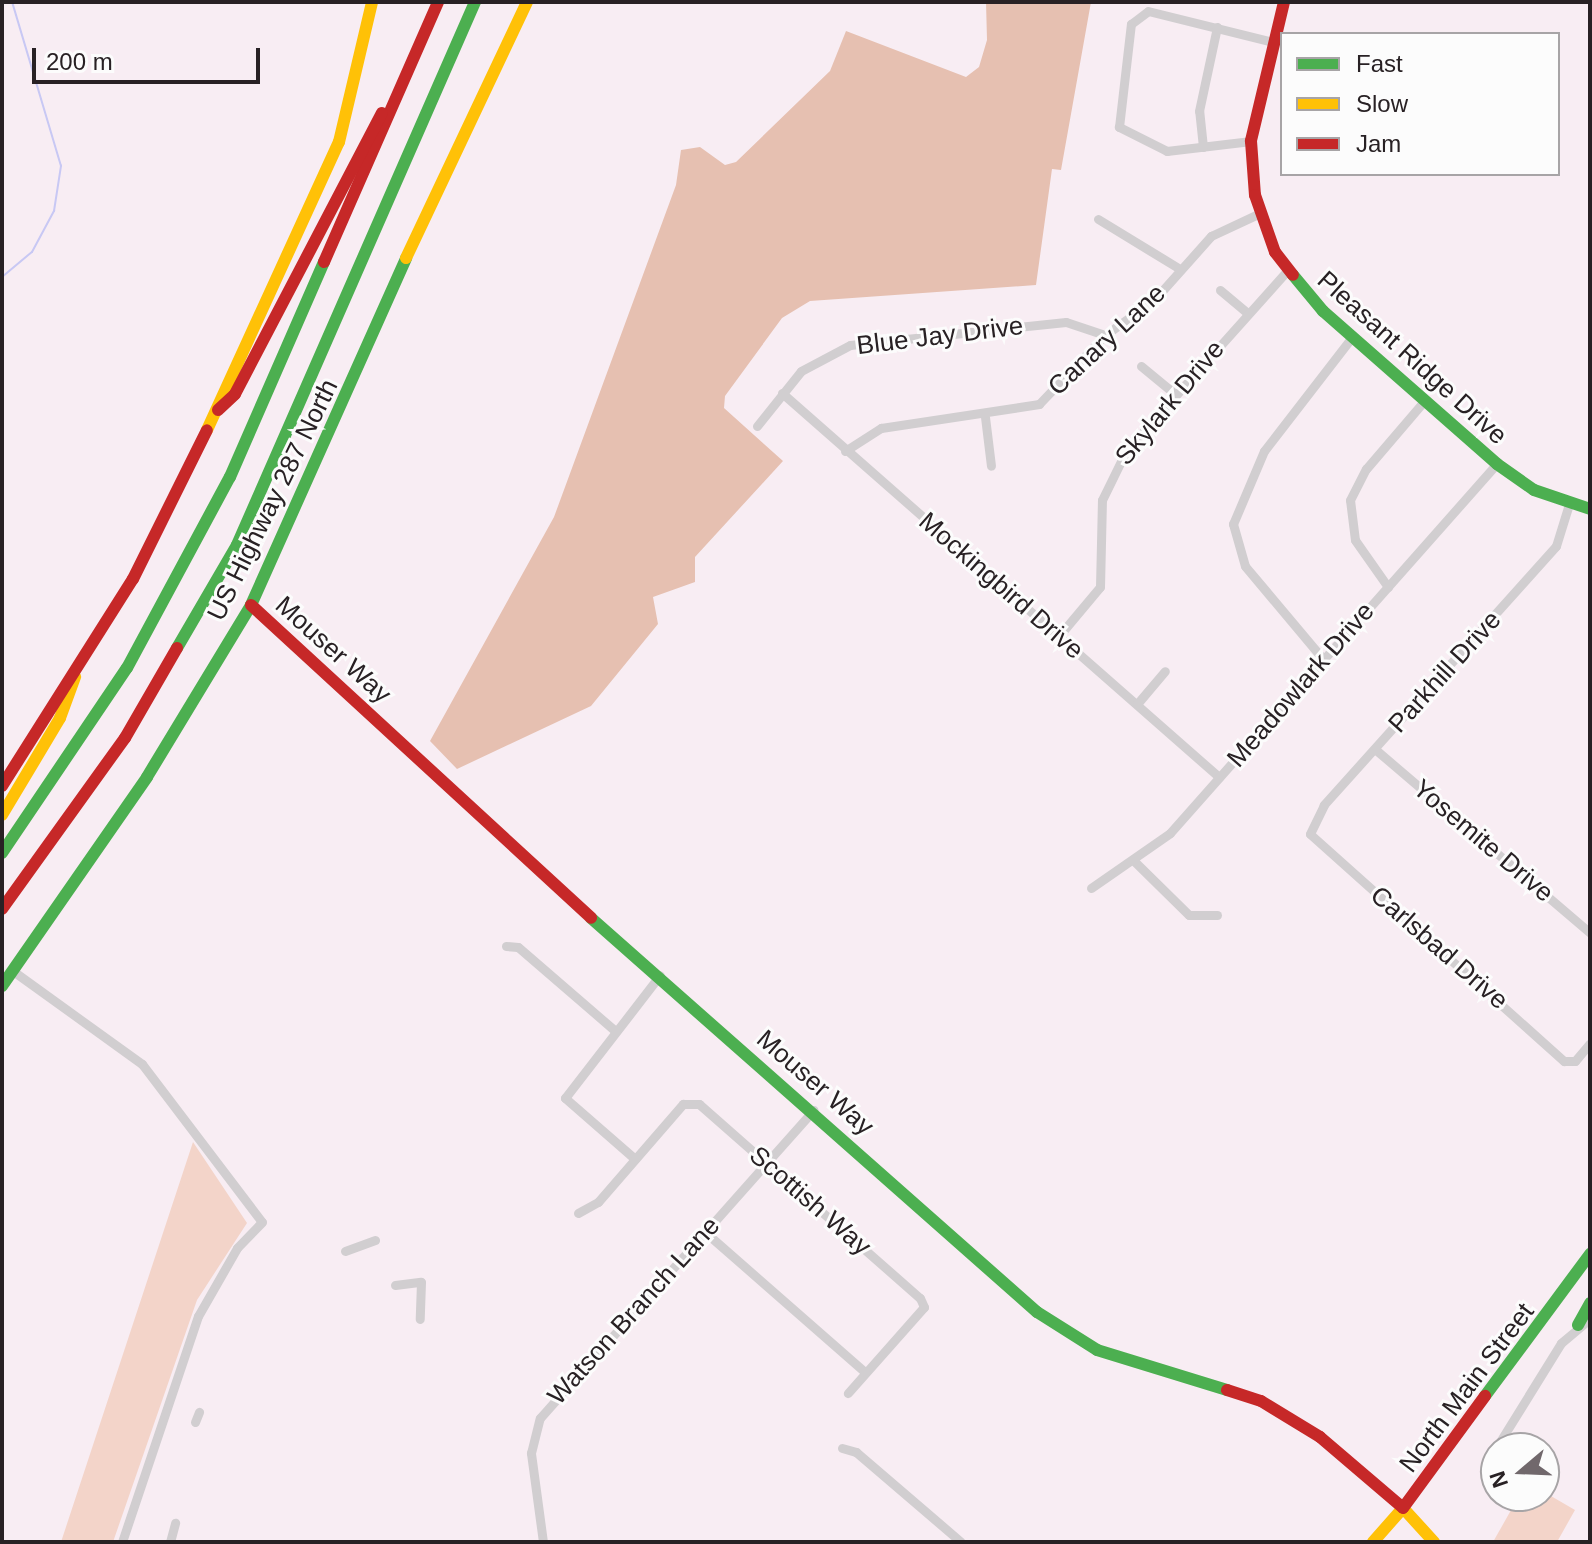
<!DOCTYPE html>
<html>
<head>
<meta charset="utf-8">
<style>
  body { margin:0 }
  #map { position:relative; width:1592px; height:1544px; overflow:hidden; background:#f8edf3; font-family:Arial,sans-serif }
  div>[style] { position:absolute }
  [style*='--x'] { left:calc(var(--x)*1px); top:calc(var(--y)*1px); width:calc(var(--w)*1px); rotate:calc(var(--a)*1deg) }
  .green>* { inset:0; background:#f3d4c9 }
  .forest>* { inset:0; background:#e6c0b1 }
  .stream>* { height:2px; margin:-1px; padding:0 1px; transform-origin:1px; border-radius:1px; background:#c8c8f4 }
  .street>* { height:9px; margin:-4.5px; padding:0 4.5px; transform-origin:4.5px; border-radius:4.5px; background:#d1ced0 }
  .fast>* { height:12px; margin:-6px; padding:0 6px; transform-origin:6px; border-radius:6px; background:#4caf50 }
  .slow>* { height:12px; margin:-6px; padding:0 6px; transform-origin:6px; border-radius:6px; background:#ffc107 }
  .jam>* { height:12px; margin:-6px; padding:0 6px; transform-origin:6px; border-radius:6px; background:#c62828 }
  span { translate:-50% -50%; white-space:nowrap; text-align:center; line-height:1.15; -webkit-text-stroke:6px #fcfcfc; paint-order:stroke }
  .street-label { font-size:26px; color:#282124 }
  .frame { position:absolute; inset:0; border:4px solid #282124; pointer-events:none }
  .legend { position:absolute; left:1280px; top:32px; width:280px; height:144px; box-sizing:border-box; background:#fcfcfc; border:2px solid #a7a4a6; margin:0; padding:10px 14px; list-style:none; font-size:24px; color:#282124 }
  .legend li { display:flex; align-items:center; gap:16px; height:40px }
  .legend b { width:40px; border:2px solid #a7a4a6 }
  .north { position:absolute; left:1480px; top:1432px; width:80px; height:80px; box-sizing:border-box; background:#fcfcfc; border:2px solid #a7a4a6; border-radius:50%; rotate:251deg; font-size:22px; font-weight:700; line-height:32px; text-align:center; color:#282124 }
  .north::after { content:''; display:block; margin:auto; width:28px; height:36px; background:#71686c; clip-path:polygon(50% 0,100% 100%,50% 72%,0 100%) }
  .scale { position:absolute; left:32px; top:48px; width:228px; height:36px; box-sizing:border-box; border:4px solid #282124; border-top:0; padding-left:10px; font-size:24px; line-height:28px; white-space:nowrap; color:#282124; -webkit-text-stroke:6px #fcfcfc; paint-order:stroke }
</style>
</head>
<body>
<div id="map">
  <div class="green">
    <div style="clip-path:polygon(193px 1142px,247px 1223px,197px 1300px,113px 1542px,61px 1542px)"></div>
    <div style="clip-path:polygon(1544px 1492px,1575px 1510px,1557px 1542px,1493px 1542px,1519px 1496px)"></div>
  </div>
  <div class="forest">
    <div style="clip-path:polygon(986px 2px,1091px 2px,1061px 170px,1052px 169px,1036px 285px,810px 301px,782px 318px,725px 396px,724px 408px,783px 461px,695px 557px,695px 582px,653px 597px,658px 624px,591px 706px,457px 769px,430px 741px,554px 517px,676px 185px,681px 150px,700px 147px,725px 165px,736px 162px,830px 71px,846px 31px,966px 77px,979px 67px,987px 40px)"></div>
  </div>
  <div class="stream">
    <div style="--x:2;--y:277;--w:39;--a:-40"></div>
    <div style="--x:32;--y:252;--w:47;--a:-61.8"></div>
    <div style="--x:54;--y:211;--w:46;--a:-81.2"></div>
    <div style="--x:61;--y:166;--w:171;--a:-106.6"></div>
  </div>
  <div class="street">
    <div style="--x:1251;--y:141;--w:85;--a:173.2"></div>
    <div style="--x:1167;--y:151;--w:54;--a:-153.4"></div>
    <div style="--x:1119;--y:127;--w:104;--a:-83.4"></div>
    <div style="--x:1131;--y:24;--w:21;--a:-37"></div>
    <div style="--x:1148;--y:11;--w:129;--a:13.9"></div>
    <div style="--x:1203;--y:147;--w:36;--a:-96"></div>
    <div style="--x:1199;--y:111;--w:86;--a:-77.9"></div>
    <div style="--x:1098;--y:219;--w:96;--a:31.4"></div>
    <div style="--x:1220;--y:290;--w:35;--a:40"></div>
    <div style="--x:1141;--y:366;--w:44;--a:39.5"></div>
    <div style="--x:782;--y:393;--w:582;--a:41.31"></div>
    <div style="--x:985;--y:417;--w:49;--a:83"></div>
    <div style="--x:757;--y:426;--w:70;--a:-51.3"></div>
    <div style="--x:801;--y:371;--w:55;--a:-28"></div>
    <div style="--x:850;--y:345;--w:217;--a:-6.1"></div>
    <div style="--x:1066;--y:322;--w:41;--a:18.4"></div>
    <div style="--x:845;--y:451;--w:43;--a:-32.6"></div>
    <div style="--x:881;--y:428;--w:160;--a:-8.6"></div>
    <div style="--x:1039;--y:404;--w:95;--a:-46.3"></div>
    <div style="--x:1105;--y:335;--w:60;--a:-35.5"></div>
    <div style="--x:1154;--y:300;--w:86;--a:-48.3"></div>
    <div style="--x:1211;--y:236;--w:54;--a:-25.1"></div>
    <div style="--x:1569;--y:504;--w:44;--a:107.2"></div>
    <div style="--x:1556;--y:546;--w:348;--a:131.9"></div>
    <div style="--x:1324;--y:805;--w:32;--a:116"></div>
    <div style="--x:1310;--y:834;--w:341;--a:41.8"></div>
    <div style="--x:1564;--y:1061;--w:11;--a:0"></div>
    <div style="--x:1575;--y:1061;--w:23;--a:-50"></div>
    <div style="--x:1388;--y:587;--w:57;--a:-125.1"></div>
    <div style="--x:1355;--y:540;--w:40;--a:-97.1"></div>
    <div style="--x:1350;--y:500;--w:35;--a:-63"></div>
    <div style="--x:1366;--y:469;--w:91;--a:-49.5"></div>
    <div style="--x:1058;--y:637;--w:65;--a:-50"></div>
    <div style="--x:1100;--y:587;--w:87;--a:-88.7"></div>
    <div style="--x:1102;--y:500;--w:55;--a:-63.9"></div>
    <div style="--x:1126;--y:451;--w:241;--a:-48.2"></div>
    <div style="--x:1323;--y:659;--w:121;--a:-130"></div>
    <div style="--x:1245;--y:566;--w:44;--a:-105.9"></div>
    <div style="--x:1233;--y:524;--w:79;--a:-67"></div>
    <div style="--x:1264;--y:451;--w:144;--a:-52.3"></div>
    <div style="--x:1137;--y:704;--w:43;--a:-49.7"></div>
    <div style="--x:1376;--y:750;--w:282;--a:40.5"></div>
    <div style="--x:1133;--y:860;--w:78;--a:44.5"></div>
    <div style="--x:1189;--y:915;--w:28;--a:0"></div>
    <div style="--x:1091;--y:888;--w:96;--a:-34.8"></div>
    <div style="--x:1170;--y:833;--w:493;--a:-48.5"></div>
    <div style="--x:506;--y:946;--w:12;--a:5"></div>
    <div style="--x:518;--y:947;--w:127;--a:40.8"></div>
    <div style="--x:13;--y:971;--w:159;--a:35.8"></div>
    <div style="--x:142;--y:1064;--w:198;--a:52.8"></div>
    <div style="--x:262;--y:1222;--w:36;--a:134"></div>
    <div style="--x:237;--y:1248;--w:78;--a:119.8"></div>
    <div style="--x:198;--y:1316;--w:238;--a:108.6"></div>
    <div style="--x:635;--y:1159;--w:93;--a:-138.9"></div>
    <div style="--x:565;--y:1098;--w:155;--a:-52.3"></div>
    <div style="--x:578;--y:1213;--w:23;--a:-29"></div>
    <div style="--x:598;--y:1202;--w:130;--a:-49.1"></div>
    <div style="--x:683;--y:1104;--w:16;--a:0"></div>
    <div style="--x:699;--y:1104;--w:294;--a:41.3"></div>
    <div style="--x:920;--y:1298;--w:10;--a:66"></div>
    <div style="--x:924;--y:1307;--w:115;--a:131.5"></div>
    <div style="--x:705;--y:1232;--w:213;--a:41.2"></div>
    <div style="--x:345;--y:1251;--w:32;--a:-20"></div>
    <div style="--x:395;--y:1285;--w:26;--a:-7"></div>
    <div style="--x:421;--y:1282;--w:37;--a:92"></div>
    <div style="--x:195;--y:1422;--w:11;--a:-68"></div>
    <div style="--x:842;--y:1448;--w:15;--a:16"></div>
    <div style="--x:856;--y:1452;--w:138;--a:40.6"></div>
    <div style="--x:1496;--y:1448;--w:123;--a:-58.2"></div>
    <div style="--x:1561;--y:1343;--w:38;--a:-40"></div>
    <div style="--x:170;--y:1542;--w:20;--a:-75"></div>
    <div style="--x:543;--y:1542;--w:90;--a:-97.7"></div>
    <div style="--x:531;--y:1453;--w:36;--a:-76"></div>
    <div style="--x:540;--y:1418;--w:412;--a:-48.4"></div>
  </div>
  <div class="fast">
    <div style="--x:1293;--y:275;--w:47;--a:50.2"></div>
    <div style="--x:1323;--y:311;--w:232;--a:41.3"></div>
    <div style="--x:1497;--y:464;--w:45;--a:35.1"></div>
    <div style="--x:1534;--y:490;--w:59;--a:18.7"></div>
    <div style="--x:177;--y:648;--w:119;--a:-59.8"></div>
    <div style="--x:237;--y:545;--w:593;--a:-66.33"></div>
    <div style="--x:2;--y:853;--w:223;--a:-56"></div>
    <div style="--x:127;--y:668;--w:217;--a:-61.7"></div>
    <div style="--x:230;--y:477;--w:235;--a:-66.4"></div>
    <div style="--x:591;--y:918;--w:595;--a:41.46"></div>
    <div style="--x:1037;--y:1312;--w:71;--a:32.3"></div>
    <div style="--x:1097;--y:1350;--w:136;--a:17.1"></div>
    <div style="--x:2;--y:986;--w:254;--a:-55.2"></div>
    <div style="--x:147;--y:777;--w:201;--a:-58.8"></div>
    <div style="--x:251;--y:605;--w:380;--a:-65.9"></div>
    <div style="--x:1578;--y:1325;--w:25;--a:-61"></div>
    <div style="--x:1485;--y:1396;--w:177;--a:-53.5"></div>
  </div>
  <div class="slow">
    <div style="--x:406;--y:258;--w:283;--a:-64.7"></div>
    <div style="--x:207;--y:430;--w:317;--a:-65.4"></div>
    <div style="--x:339;--y:142;--w:144;--a:-76.7"></div>
    <div style="--x:2;--y:815;--w:113;--a:-59.1"></div>
    <div style="--x:60;--y:718;--w:44;--a:-69.9"></div>
    <div style="--x:1373;--y:1542;--w:45;--a:-48.6"></div>
    <div style="--x:1403;--y:1508;--w:46;--a:47.6"></div>
  </div>
  <div class="jam">
    <div style="--x:1284;--y:2;--w:143;--a:103.4"></div>
    <div style="--x:1251;--y:141;--w:54;--a:85.8"></div>
    <div style="--x:1255;--y:195;--w:60;--a:70.7"></div>
    <div style="--x:1275;--y:252;--w:29;--a:52"></div>
    <div style="--x:324;--y:262;--w:284;--a:-66.3"></div>
    <div style="--x:218;--y:410;--w:23;--a:-43"></div>
    <div style="--x:235;--y:394;--w:317;--a:-62.4"></div>
    <div style="--x:251;--y:605;--w:462;--a:42.6"></div>
    <div style="--x:2;--y:786;--w:245;--a:-57.7"></div>
    <div style="--x:133;--y:579;--w:166;--a:-63.6"></div>
    <div style="--x:2;--y:909;--w:211;--a:-54.3"></div>
    <div style="--x:125;--y:738;--w:104;--a:-60"></div>
    <div style="--x:1227;--y:1390;--w:36;--a:18"></div>
    <div style="--x:1261;--y:1401;--w:69;--a:31.4"></div>
    <div style="--x:1320;--y:1437;--w:109;--a:40.5"></div>
    <div style="--x:1403;--y:1508;--w:139;--a:-53.8"></div>
  </div>
  <div class="street-label">
    <span style="left:940px;top:336px;rotate:-7deg">Blue Jay Drive</span>
    <span style="left:1107px;top:340px;rotate:-43deg">Canary Lane</span>
    <span style="left:1412px;top:358px;rotate:42deg">Pleasant Ridge Drive</span>
    <span style="left:1170px;top:403px;rotate:-50deg">Skylark Drive</span>
    <span style="left:273px;top:500px;rotate:-64deg">US Highway 287 North</span>
    <span style="left:1001px;top:586px;rotate:41deg">Mockingbird Drive</span>
    <span style="left:333px;top:650px;rotate:42deg">Mouser Way</span>
    <span style="left:1445px;top:672px;rotate:-48deg">Parkhill Drive</span>
    <span style="left:1301px;top:685px;rotate:-49deg">Meadowlark Drive</span>
    <span style="left:1483px;top:841px;rotate:40deg">Yosemite Drive</span>
    <span style="left:1439px;top:948px;rotate:41deg">Carlsbad Drive</span>
    <span style="left:815px;top:1083px;rotate:41deg">Mouser Way</span>
    <span style="left:810px;top:1201px;rotate:41deg">Scottish Way</span>
    <span style="left:634px;top:1311px;rotate:-48deg">Watson Branch Lane</span>
    <span style="left:1467px;top:1388px;rotate:-53deg">North Main Street</span>
  </div>
  <div class="frame"></div>
  <ul class="legend">
  <li><b style="height:10px;background:#4caf50"></b>Fast</li>
  <li><b style="height:10px;background:#ffc107"></b>Slow</li>
  <li><b style="height:10px;background:#c62828"></b>Jam</li>
  </ul>
  <div class="north">N</div>
  <div class="scale">200 m</div>
</div>
</body>
</html>
